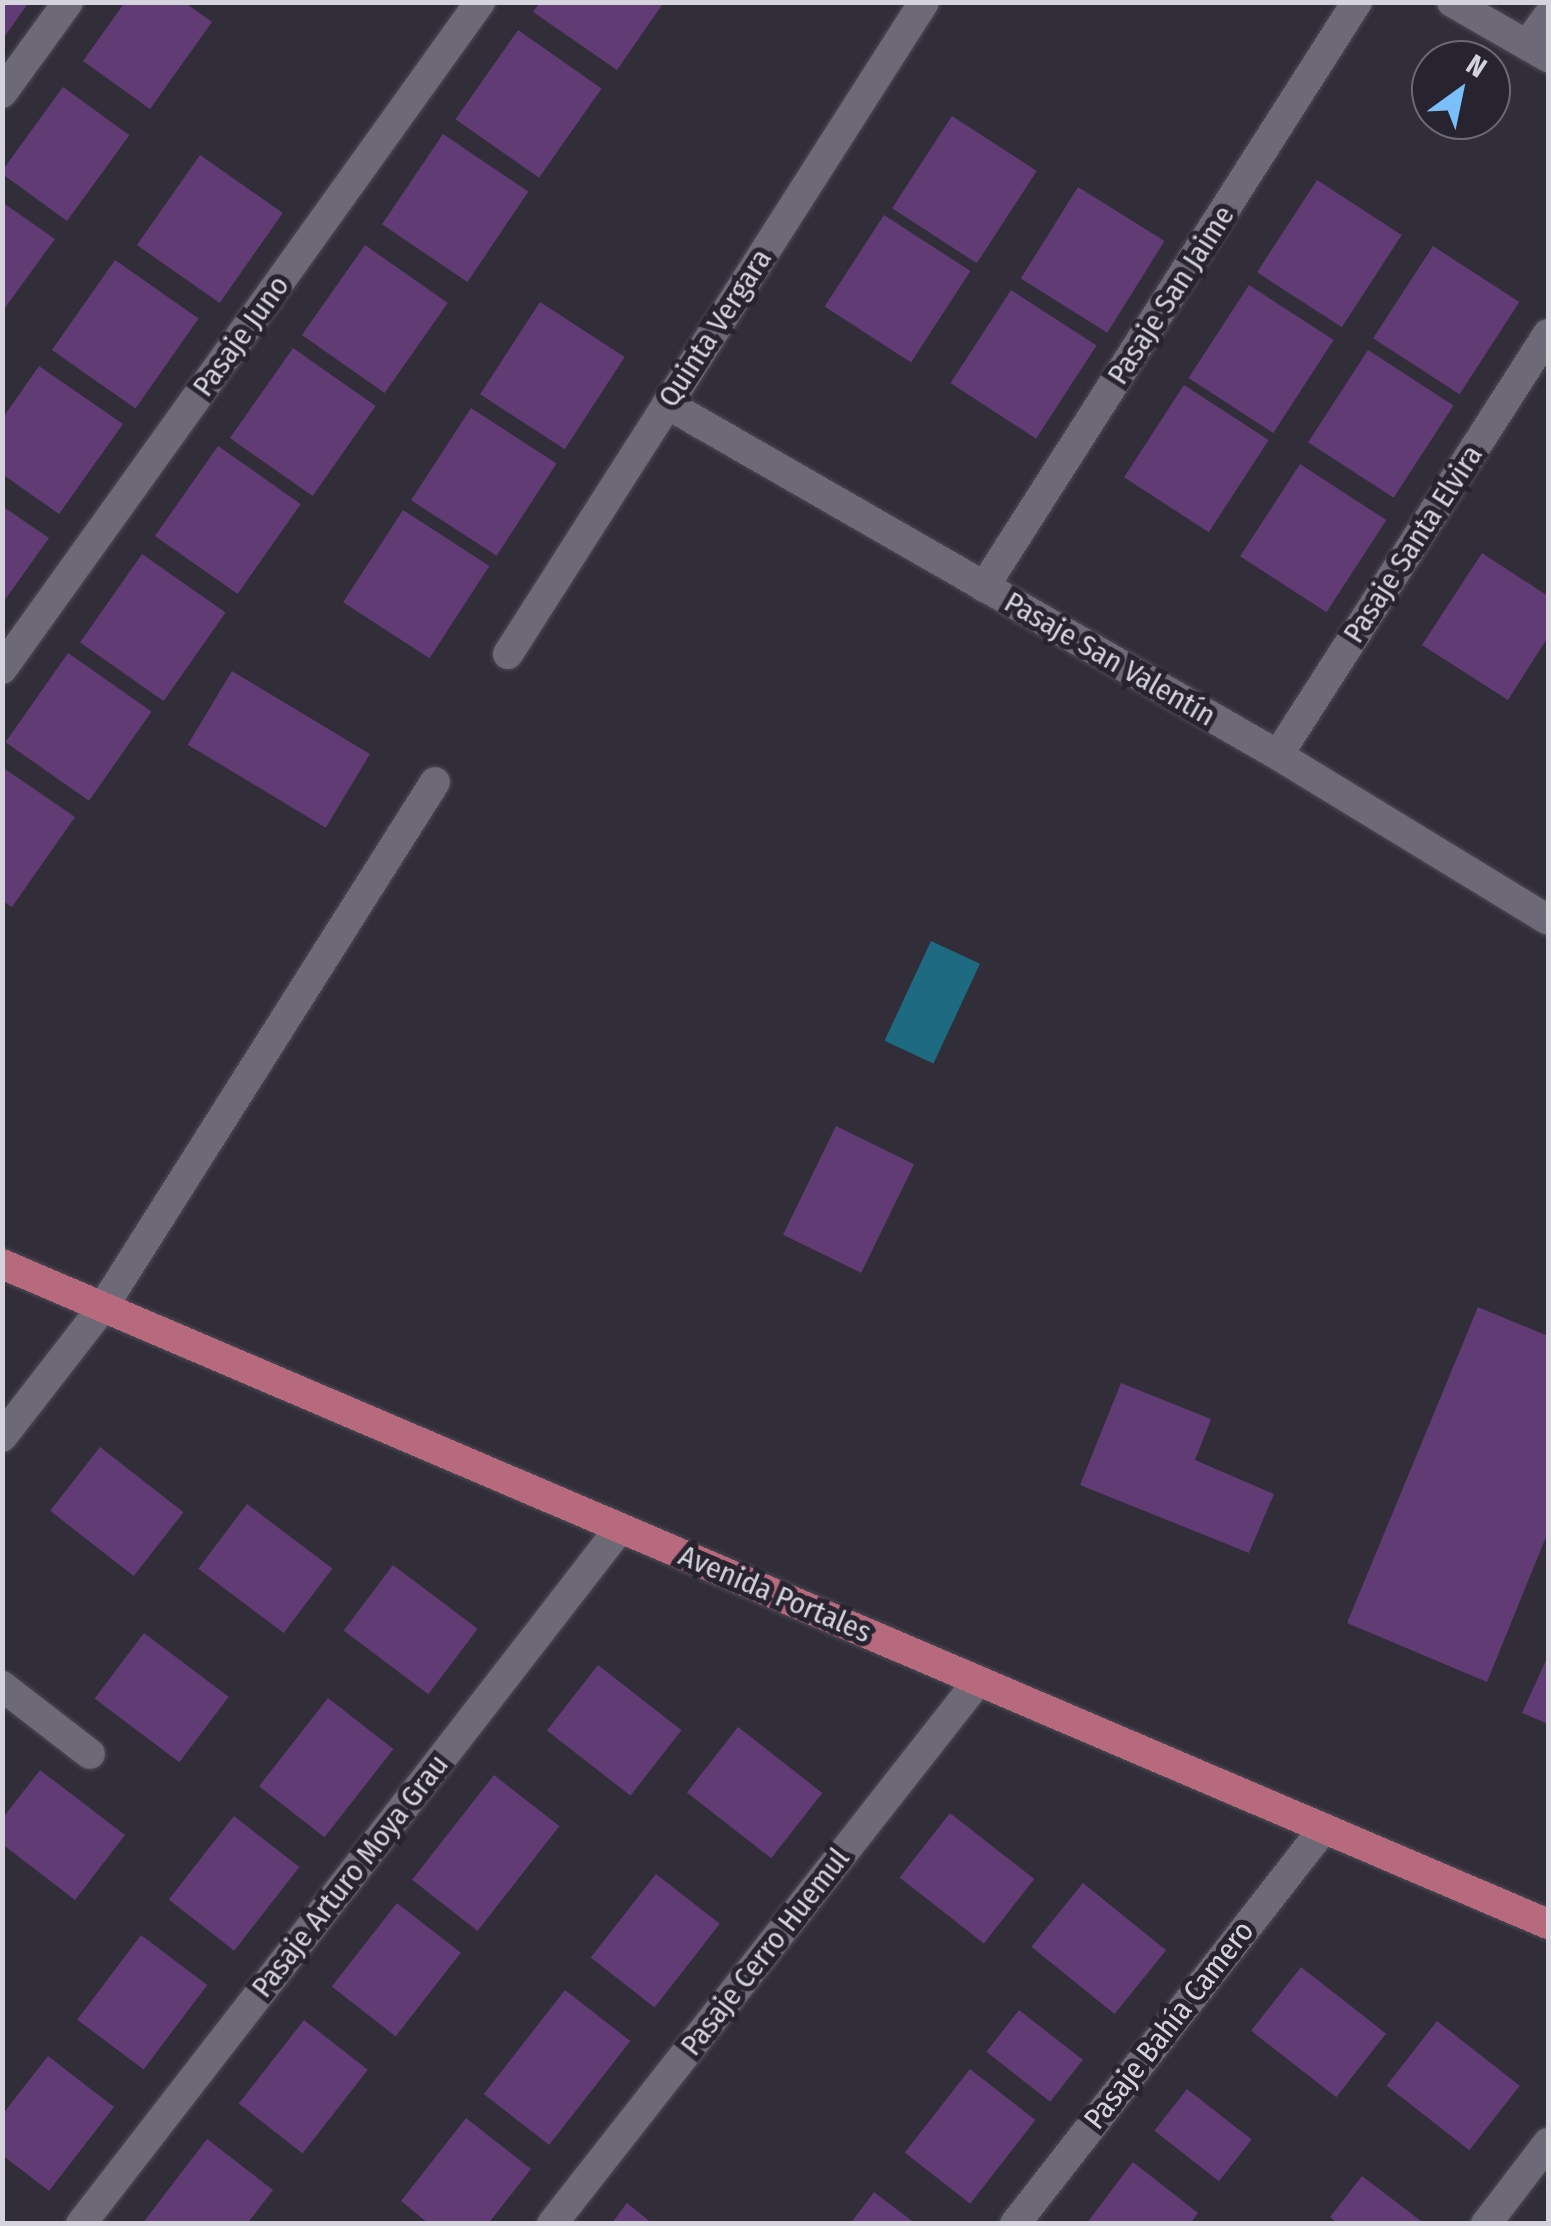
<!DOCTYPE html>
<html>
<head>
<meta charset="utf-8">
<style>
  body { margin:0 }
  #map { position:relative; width:1551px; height:2226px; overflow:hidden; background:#312d39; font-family:"Fira Sans Condensed",sans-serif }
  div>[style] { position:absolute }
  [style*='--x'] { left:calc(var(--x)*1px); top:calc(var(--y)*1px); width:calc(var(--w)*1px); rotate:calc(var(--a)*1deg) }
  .water>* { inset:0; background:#1d6a81; transform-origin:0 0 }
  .building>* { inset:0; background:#613b74; transform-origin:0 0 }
  .roads { filter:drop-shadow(0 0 2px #4e4a54) drop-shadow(0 0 2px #4e4a54) }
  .minor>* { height:30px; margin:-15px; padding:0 15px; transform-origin:15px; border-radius:15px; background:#6d6977 }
  .major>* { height:30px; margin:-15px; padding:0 15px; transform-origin:15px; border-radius:15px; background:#b76a7e }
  span { translate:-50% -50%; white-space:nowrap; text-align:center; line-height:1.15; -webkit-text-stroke:10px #27232f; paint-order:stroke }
  .street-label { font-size:30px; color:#d5d3db }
  .frame { position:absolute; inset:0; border:5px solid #d5d3db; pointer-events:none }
  .north { position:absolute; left:1411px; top:40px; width:100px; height:100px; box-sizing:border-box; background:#27232f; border:2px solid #6d6974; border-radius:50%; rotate:33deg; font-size:28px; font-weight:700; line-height:40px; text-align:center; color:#d5d3db }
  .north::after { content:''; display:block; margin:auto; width:35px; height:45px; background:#7abff8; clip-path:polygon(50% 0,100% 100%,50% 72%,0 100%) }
</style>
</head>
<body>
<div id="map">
  <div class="water">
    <div style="left:931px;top:941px;width:54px;height:110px;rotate:25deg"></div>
  </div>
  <div class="building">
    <div style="clip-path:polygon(2px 2px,29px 2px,2px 40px)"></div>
    <div style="clip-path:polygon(125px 2px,184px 2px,212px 22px,150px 109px,83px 61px)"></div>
    <div style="clip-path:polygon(540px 2px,664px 2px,617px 70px,533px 12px)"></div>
    <div style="left:518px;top:30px;width:102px;height:109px;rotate:35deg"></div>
    <div style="left:63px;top:87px;width:82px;height:106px;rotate:36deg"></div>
    <div style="left:952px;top:116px;width:101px;height:110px;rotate:33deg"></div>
    <div style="left:443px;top:134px;width:103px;height:109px;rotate:34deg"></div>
    <div style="left:200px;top:155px;width:101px;height:110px;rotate:35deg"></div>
    <div style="left:1317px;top:180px;width:101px;height:110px;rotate:33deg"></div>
    <div style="left:1078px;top:187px;width:102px;height:108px;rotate:32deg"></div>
    <div style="clip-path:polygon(2px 202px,55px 239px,2px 312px)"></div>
    <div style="left:884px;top:215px;width:103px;height:109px;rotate:33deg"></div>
    <div style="left:365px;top:245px;width:101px;height:110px;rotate:35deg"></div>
    <div style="left:1433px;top:246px;width:103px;height:110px;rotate:33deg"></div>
    <div style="left:115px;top:260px;width:102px;height:110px;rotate:35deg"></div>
    <div style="left:1249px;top:285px;width:101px;height:111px;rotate:33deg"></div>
    <div style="left:1011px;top:290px;width:102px;height:111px;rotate:33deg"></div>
    <div style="left:540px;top:302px;width:101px;height:110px;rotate:33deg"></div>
    <div style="left:293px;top:348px;width:101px;height:110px;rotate:35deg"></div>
    <div style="left:1368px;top:350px;width:102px;height:110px;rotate:33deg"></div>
    <div style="clip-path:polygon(39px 366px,123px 424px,59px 514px,2px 474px,2px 419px)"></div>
    <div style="left:1184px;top:385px;width:101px;height:110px;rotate:33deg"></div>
    <div style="left:471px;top:408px;width:102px;height:110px;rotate:33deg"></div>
    <div style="left:218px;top:446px;width:101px;height:110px;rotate:35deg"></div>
    <div style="left:1300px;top:464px;width:103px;height:110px;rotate:33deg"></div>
    <div style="clip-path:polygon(2px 506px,49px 538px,2px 604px)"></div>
    <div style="left:403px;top:510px;width:103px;height:110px;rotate:33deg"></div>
    <div style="clip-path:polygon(1482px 553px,1548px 596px,1548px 637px,1508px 700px,1422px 645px)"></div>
    <div style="left:142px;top:554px;width:102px;height:108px;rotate:35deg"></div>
    <div style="left:68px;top:653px;width:102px;height:109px;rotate:35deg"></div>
    <div style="left:232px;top:671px;width:161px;height:86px;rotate:31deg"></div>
    <div style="clip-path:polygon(2px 767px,75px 817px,12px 907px,2px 901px)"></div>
    <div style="left:836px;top:1126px;width:87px;height:121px;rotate:26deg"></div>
    <div style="clip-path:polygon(1478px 1307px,1548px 1336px,1548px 1532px,1487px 1682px,1347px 1623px)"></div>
    <div style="clip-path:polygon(1121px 1383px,1211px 1419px,1195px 1460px,1274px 1494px,1249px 1553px,1080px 1485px)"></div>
    <div style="left:100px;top:1447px;width:106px;height:81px;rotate:38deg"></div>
    <div style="left:247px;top:1504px;width:107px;height:81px;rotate:37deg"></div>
    <div style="left:393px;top:1565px;width:106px;height:82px;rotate:37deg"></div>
    <div style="left:144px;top:1633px;width:106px;height:82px;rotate:37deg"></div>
    <div style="clip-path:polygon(1548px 1656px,1548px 1724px,1522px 1713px)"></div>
    <div style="left:598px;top:1665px;width:106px;height:83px;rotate:38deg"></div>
    <div style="left:328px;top:1698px;width:83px;height:112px;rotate:38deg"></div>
    <div style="left:738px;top:1727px;width:107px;height:83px;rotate:38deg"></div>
    <div style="clip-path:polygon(40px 1770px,125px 1835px,75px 1900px,2px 1844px,2px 1819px)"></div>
    <div style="left:494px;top:1775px;width:83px;height:133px;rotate:38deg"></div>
    <div style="left:950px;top:1813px;width:107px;height:82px;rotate:38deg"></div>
    <div style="left:234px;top:1816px;width:83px;height:106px;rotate:38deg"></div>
    <div style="left:656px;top:1874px;width:81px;height:106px;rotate:38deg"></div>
    <div style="left:1083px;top:1883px;width:107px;height:82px;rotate:39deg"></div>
    <div style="left:397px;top:1903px;width:81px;height:106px;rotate:38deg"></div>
    <div style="left:141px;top:1935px;width:83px;height:106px;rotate:37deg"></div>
    <div style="left:1301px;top:1967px;width:108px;height:81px;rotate:38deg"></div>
    <div style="left:565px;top:1990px;width:83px;height:132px;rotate:38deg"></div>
    <div style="left:1019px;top:2010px;width:81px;height:53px;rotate:38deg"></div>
    <div style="left:304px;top:2020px;width:81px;height:106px;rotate:38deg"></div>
    <div style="left:1437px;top:2021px;width:105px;height:82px;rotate:38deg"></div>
    <div style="clip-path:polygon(48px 2056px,114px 2107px,49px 2191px,2px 2155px,2px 2115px)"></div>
    <div style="left:970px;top:2069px;width:83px;height:106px;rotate:38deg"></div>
    <div style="left:1187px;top:2089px;width:82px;height:53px;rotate:38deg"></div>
    <div style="clip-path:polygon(466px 2118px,531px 2169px,488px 2224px,429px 2224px,401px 2201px)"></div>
    <div style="clip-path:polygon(207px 2139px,273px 2190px,247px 2224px,142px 2224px)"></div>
    <div style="clip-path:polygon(1133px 2162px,1198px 2213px,1190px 2224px,1086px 2224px)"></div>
    <div style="clip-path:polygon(1362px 2176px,1425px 2224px,1338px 2224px,1330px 2217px)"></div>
    <div style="clip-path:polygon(874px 2192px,916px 2224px,850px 2224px)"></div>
    <div style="clip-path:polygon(627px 2203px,653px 2224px,611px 2224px)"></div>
  </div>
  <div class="roads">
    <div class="minor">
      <div style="--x:1452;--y:2;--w:111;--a:29.8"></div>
      <div style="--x:1527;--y:45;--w:36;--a:-54"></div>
      <div style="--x:2;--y:93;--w:112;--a:-54"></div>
      <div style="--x:667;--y:404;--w:705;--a:29.88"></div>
      <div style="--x:1278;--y:755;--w:316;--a:31.4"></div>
      <div style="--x:984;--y:587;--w:694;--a:-57.48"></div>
      <div style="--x:508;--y:654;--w:773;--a:-57.46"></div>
      <div style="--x:2;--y:669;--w:821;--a:-54.37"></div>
      <div style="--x:1278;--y:755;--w:500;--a:-57.33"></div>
      <div style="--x:2;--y:1437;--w:165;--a:-52.2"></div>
      <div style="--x:103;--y:1307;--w:621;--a:-57.69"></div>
      <div style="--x:2;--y:1686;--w:111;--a:37.7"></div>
      <div style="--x:81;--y:2224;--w:880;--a:-52.24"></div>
      <div style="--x:552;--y:2224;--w:690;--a:-51.88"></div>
      <div style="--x:1015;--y:2224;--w:502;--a:-52.03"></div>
      <div style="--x:1486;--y:2224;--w:102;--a:-52.6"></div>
    </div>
    <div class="major">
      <div style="--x:2;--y:1264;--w:1681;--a:23.12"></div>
    </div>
  </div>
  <div class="street-label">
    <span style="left:1171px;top:295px;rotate:-57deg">Pasaje San Jaime</span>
    <span style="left:715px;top:328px;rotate:-57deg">Quinta Vergara</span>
    <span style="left:241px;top:336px;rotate:-54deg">Pasaje Juno</span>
    <span style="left:1413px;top:544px;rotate:-57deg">Pasaje Santa Elvira</span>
    <span style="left:1110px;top:659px;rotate:30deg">Pasaje San Valentín</span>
    <span style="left:775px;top:1594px;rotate:23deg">Avenida Portales</span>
    <span style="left:350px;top:1876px;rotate:-52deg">Pasaje Arturo Moya Grau</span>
    <span style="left:765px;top:1952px;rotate:-52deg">Pasaje Cerro Huemul</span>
    <span style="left:1169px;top:2025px;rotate:-52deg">Pasaje Bahía Camero</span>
  </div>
  <div class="frame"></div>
  <div class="north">N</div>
</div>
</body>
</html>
